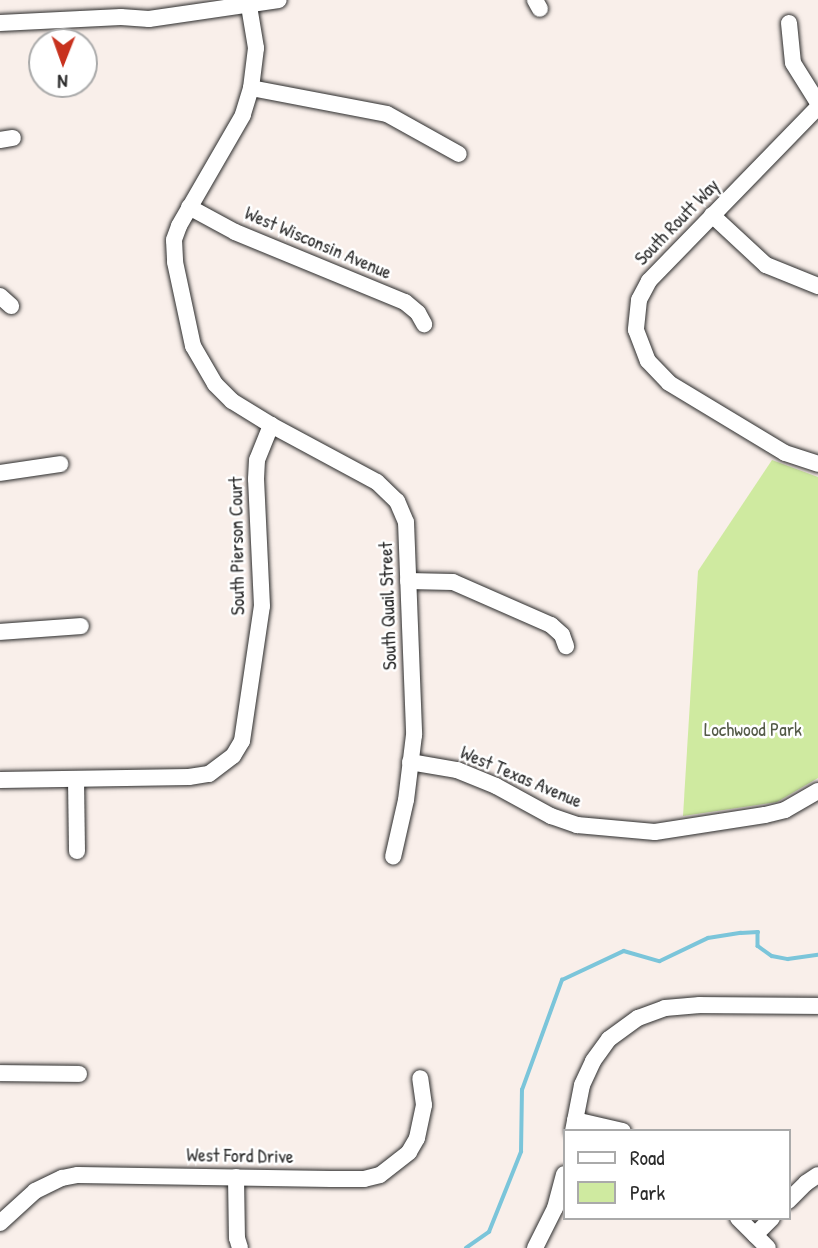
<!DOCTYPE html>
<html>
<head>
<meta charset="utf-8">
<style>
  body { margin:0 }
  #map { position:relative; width:818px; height:1248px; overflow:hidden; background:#f9efea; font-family:"Patrick Hand",sans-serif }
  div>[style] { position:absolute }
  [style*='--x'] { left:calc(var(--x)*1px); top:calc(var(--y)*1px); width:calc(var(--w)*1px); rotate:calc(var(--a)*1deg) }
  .green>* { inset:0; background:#cfeaa0 }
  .stream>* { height:3.5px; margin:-1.75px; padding:0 1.75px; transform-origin:1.75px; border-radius:1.75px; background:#7bc5da }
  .roads { filter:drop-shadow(0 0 2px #2b2b2b) drop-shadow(0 0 2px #2b2b2b) }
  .minor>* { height:16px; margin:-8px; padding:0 8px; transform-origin:8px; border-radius:8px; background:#fff }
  span { translate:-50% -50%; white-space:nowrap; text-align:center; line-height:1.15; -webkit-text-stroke:5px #fff; paint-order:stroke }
  .street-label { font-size:19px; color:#2b2b2b }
  .park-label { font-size:19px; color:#545b48 }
  .legend { position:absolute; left:563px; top:1129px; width:228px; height:91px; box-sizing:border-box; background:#fff; border:2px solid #aaa; margin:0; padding:9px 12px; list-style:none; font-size:21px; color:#2b2b2b }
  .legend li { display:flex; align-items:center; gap:14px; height:35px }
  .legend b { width:35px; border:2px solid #aaa }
  .north { position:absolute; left:28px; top:28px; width:70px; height:70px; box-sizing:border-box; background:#fff; border:2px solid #aaa; border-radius:50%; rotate:181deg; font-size:19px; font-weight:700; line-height:28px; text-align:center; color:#2b2b2b }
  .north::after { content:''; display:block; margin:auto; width:24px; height:32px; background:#c8321e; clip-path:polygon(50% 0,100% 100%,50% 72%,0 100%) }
</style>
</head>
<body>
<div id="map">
  <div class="green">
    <div style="clip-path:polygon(772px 460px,818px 477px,818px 778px,777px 802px,683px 816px,698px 571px)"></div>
  </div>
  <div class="stream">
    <div style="--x:466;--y:1248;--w:28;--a:-35"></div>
    <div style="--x:489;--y:1232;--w:86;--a:-68.2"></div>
    <div style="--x:521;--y:1152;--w:62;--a:-89.1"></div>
    <div style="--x:522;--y:1090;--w:117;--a:-70"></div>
    <div style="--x:562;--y:980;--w:68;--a:-25.1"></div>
    <div style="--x:624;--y:951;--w:37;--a:16"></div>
    <div style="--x:660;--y:961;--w:53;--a:-25.6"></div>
    <div style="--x:708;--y:938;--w:33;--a:-9"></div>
    <div style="--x:741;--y:933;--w:17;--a:-3"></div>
    <div style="--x:758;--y:932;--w:14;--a:90"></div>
    <div style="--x:758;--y:946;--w:17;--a:36"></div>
    <div style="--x:772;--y:956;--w:16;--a:11"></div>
    <div style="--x:788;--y:959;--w:30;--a:-8"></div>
  </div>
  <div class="roads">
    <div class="minor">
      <div style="--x:248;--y:0;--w:49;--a:80.5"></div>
      <div style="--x:256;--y:48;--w:40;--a:97.1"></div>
      <div style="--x:251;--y:88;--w:28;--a:107"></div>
      <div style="--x:243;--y:115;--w:128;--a:120"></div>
      <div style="--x:179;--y:226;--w:15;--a:110"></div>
      <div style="--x:174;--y:240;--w:22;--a:87"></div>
      <div style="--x:175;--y:262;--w:86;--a:77.9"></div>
      <div style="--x:193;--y:346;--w:44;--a:59.9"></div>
      <div style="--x:215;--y:384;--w:24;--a:45"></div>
      <div style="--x:232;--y:401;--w:46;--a:31.6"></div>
      <div style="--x:271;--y:425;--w:120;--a:28.3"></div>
      <div style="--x:377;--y:482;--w:28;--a:44"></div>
      <div style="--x:397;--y:501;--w:23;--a:67"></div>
      <div style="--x:406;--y:522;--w:213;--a:87.8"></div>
      <div style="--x:414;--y:735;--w:65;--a:97"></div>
      <div style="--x:406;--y:800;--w:58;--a:102.8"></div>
      <div style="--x:535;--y:0;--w:10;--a:61"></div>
      <div style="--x:0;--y:23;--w:121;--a:-2.8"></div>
      <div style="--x:121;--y:17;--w:28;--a:4"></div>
      <div style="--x:149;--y:19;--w:131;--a:-8.3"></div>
      <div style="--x:789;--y:23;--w:40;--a:84.3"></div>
      <div style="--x:793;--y:63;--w:47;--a:58"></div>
      <div style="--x:251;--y:88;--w:138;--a:10.8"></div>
      <div style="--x:387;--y:114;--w:82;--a:29.1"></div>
      <div style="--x:818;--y:107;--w:243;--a:134.2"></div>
      <div style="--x:649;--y:281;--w:21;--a:118"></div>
      <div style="--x:639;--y:300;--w:30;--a:96"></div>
      <div style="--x:636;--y:330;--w:33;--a:69"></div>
      <div style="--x:648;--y:361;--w:30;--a:46"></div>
      <div style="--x:669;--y:383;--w:135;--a:31.1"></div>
      <div style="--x:785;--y:453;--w:35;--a:18"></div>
      <div style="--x:0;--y:140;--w:13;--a:-9"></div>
      <div style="--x:189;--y:207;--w:52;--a:28.5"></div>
      <div style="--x:235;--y:232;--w:184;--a:22.4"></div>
      <div style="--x:405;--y:302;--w:17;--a:40"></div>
      <div style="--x:418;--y:313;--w:13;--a:61"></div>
      <div style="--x:712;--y:215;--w:74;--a:42.8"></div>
      <div style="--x:766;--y:265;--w:56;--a:22"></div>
      <div style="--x:0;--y:296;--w:15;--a:42"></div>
      <div style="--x:0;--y:473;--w:61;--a:-8.5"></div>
      <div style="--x:408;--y:581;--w:45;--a:1.3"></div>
      <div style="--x:453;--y:582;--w:107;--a:23.7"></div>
      <div style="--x:551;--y:625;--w:15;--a:42"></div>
      <div style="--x:562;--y:635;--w:12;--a:70"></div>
      <div style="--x:0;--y:632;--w:81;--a:-4.2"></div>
      <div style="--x:410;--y:762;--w:48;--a:9.7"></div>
      <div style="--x:457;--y:770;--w:42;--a:22.3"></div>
      <div style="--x:496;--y:786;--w:63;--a:28.6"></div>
      <div style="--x:551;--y:816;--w:28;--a:19"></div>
      <div style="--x:577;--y:825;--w:78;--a:5.1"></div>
      <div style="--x:655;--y:832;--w:111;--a:-8.8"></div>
      <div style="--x:765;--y:815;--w:21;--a:-14"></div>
      <div style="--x:785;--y:810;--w:38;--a:-30"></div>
      <div style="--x:76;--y:779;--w:72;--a:89.2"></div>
      <div style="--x:0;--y:780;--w:189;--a:-0.9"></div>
      <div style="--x:189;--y:777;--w:20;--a:-9"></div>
      <div style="--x:209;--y:774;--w:30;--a:-37"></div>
      <div style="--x:233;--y:756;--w:17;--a:-59"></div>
      <div style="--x:242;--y:741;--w:136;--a:-81.6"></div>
      <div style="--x:262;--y:606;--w:127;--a:-92.7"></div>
      <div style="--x:256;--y:479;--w:19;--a:-87"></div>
      <div style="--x:257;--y:460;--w:38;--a:-68"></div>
      <div style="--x:0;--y:1073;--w:79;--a:0.7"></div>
      <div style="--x:575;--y:1120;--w:49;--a:12.9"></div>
      <div style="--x:573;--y:1131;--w:47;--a:-78.9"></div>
      <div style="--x:582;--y:1085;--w:26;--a:-65"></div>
      <div style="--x:593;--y:1061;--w:27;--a:-54"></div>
      <div style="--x:609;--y:1039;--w:36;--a:-36"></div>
      <div style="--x:638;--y:1018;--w:29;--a:-20"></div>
      <div style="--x:665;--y:1008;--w:35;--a:-5"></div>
      <div style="--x:700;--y:1005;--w:118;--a:0.5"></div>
      <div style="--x:236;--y:1177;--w:61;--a:89.1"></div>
      <div style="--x:237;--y:1238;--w:10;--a:73"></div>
      <div style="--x:788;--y:1201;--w:25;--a:-45"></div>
      <div style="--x:806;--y:1183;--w:14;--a:-34"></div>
      <div style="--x:738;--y:1218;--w:42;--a:45"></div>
      <div style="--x:0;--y:1223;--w:47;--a:-42.4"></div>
      <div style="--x:35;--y:1191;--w:30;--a:-26"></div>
      <div style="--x:62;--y:1178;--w:16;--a:-11"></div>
      <div style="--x:78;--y:1175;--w:253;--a:0.9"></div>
      <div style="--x:331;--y:1179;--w:33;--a:0"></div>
      <div style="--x:364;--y:1179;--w:16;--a:-14"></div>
      <div style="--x:380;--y:1175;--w:37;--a:-38"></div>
      <div style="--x:409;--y:1152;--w:16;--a:-60"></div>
      <div style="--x:417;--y:1138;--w:34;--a:-78"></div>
      <div style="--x:424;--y:1105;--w:27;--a:-98"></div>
      <div style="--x:755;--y:1235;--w:24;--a:-45"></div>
      <div style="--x:535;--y:1248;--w:45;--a:-63.4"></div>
      <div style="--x:555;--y:1208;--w:35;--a:-75"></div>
    </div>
  </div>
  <div class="street-label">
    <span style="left:677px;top:222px;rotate:-46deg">South Routt Way</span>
    <span style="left:318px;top:243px;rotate:23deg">West Wisconsin Avenue</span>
    <span style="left:237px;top:546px;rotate:-91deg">South Pierson Court</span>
    <span style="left:388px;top:606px;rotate:-92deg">South Quail Street</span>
    <span style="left:521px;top:777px;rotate:23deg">West Texas Avenue</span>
    <span style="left:240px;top:1156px;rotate:1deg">West Ford Drive</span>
  </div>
  <div class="park-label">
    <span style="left:753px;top:730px">Lochwood Park</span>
  </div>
  <ul class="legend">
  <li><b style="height:9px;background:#fff"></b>Road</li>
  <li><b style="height:19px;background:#cfeaa0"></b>Park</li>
  </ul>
  <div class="north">N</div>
</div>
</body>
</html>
